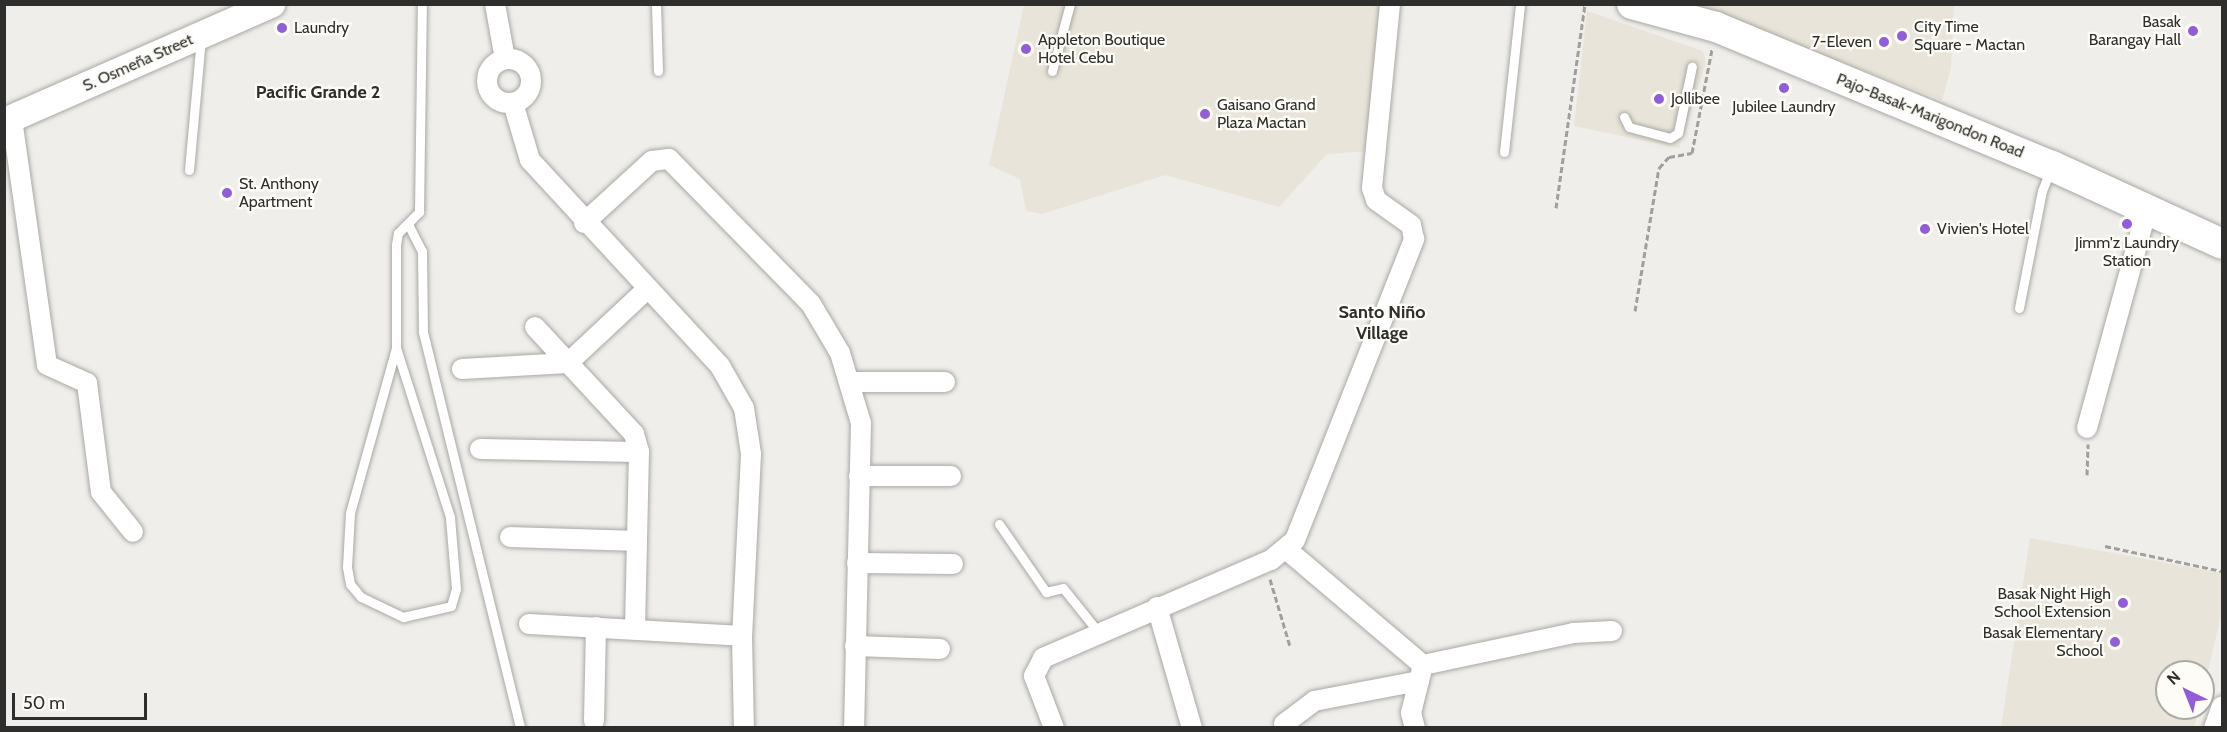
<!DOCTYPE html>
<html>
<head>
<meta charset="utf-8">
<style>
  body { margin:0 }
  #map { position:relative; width:2227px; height:732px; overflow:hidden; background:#f0eeea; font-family:Cabin,sans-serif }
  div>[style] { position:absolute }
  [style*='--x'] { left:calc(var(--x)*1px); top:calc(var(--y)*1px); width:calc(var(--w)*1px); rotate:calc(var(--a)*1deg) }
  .built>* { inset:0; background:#e8e4d9 }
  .path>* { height:3px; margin-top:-1.5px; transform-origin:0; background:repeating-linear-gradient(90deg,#a09f9c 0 6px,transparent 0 9px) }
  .roads { filter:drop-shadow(0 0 2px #a9a8a4) drop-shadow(0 0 2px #a9a8a4) }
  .lane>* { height:9px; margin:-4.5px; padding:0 4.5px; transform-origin:4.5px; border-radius:4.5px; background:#fff }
  .street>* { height:20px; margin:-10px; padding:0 10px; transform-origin:10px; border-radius:10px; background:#fff }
  .street>.ring { margin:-10px; padding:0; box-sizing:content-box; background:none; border:20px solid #fff; border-radius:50% }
  .secondary>* { height:27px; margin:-13.5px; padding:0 13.5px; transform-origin:13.5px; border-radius:13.5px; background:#fff }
  .primary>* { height:30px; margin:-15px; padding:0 15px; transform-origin:15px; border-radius:15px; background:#fff }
  .dots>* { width:16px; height:16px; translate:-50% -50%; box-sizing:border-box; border:3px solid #fdfcf7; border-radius:50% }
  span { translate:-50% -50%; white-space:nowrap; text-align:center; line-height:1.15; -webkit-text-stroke:4.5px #fdfcf7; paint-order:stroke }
  .poi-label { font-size:16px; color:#2e2e2c }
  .right { translate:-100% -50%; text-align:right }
  .left { translate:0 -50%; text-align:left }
  .street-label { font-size:16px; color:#2e2e2c }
  .neighbourhood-label { font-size:18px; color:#2e2e2c; font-weight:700 }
  .frame { position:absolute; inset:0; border:6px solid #2e2e2c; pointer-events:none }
  .north { position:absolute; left:2155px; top:660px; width:60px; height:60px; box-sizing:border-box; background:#fdfcf7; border:2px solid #aaaaa6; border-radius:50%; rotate:317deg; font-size:16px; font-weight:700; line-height:24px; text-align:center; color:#2e2e2c }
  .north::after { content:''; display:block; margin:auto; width:21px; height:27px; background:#925ed7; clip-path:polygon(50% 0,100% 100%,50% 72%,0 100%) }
  .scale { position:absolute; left:12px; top:693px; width:135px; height:27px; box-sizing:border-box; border:3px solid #2e2e2c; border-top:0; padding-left:8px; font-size:18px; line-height:21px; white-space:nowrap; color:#2e2e2c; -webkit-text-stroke:4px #fdfcf7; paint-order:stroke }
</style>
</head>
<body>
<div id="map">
  <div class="built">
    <div style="clip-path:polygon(1024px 5px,1383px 5px,1373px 151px,1327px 154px,1279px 207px,1165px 175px,1042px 214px,1026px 211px,1020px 179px,989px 165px)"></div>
    <div style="clip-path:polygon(1692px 5px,1954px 5px,1951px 68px,1942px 100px)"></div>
    <div style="clip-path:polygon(1587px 11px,1703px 51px,1706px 63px,1679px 148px,1574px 126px)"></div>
    <div style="clip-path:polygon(2030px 538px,2222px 573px,2222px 612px,2203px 691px,2203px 672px,2167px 672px,2167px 708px,2199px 708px,2194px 727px,2001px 727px)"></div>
  </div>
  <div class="path">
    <div style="--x:1556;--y:208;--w:206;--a:-81.9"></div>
    <div style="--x:1635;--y:311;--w:145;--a:-80.5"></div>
    <div style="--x:1659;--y:168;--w:15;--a:-48"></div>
    <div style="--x:1669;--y:157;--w:23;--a:-10"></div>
    <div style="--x:1692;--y:153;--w:106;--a:-79.1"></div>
    <div style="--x:2087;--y:475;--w:31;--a:-88"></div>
    <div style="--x:2105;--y:546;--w:120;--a:12.1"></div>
    <div style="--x:1270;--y:579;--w:70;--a:73.4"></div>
  </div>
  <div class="roads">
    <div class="lane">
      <div style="--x:656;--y:4;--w:67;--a:88.3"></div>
      <div style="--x:1052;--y:71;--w:69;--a:-75"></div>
      <div style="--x:1624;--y:117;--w:11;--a:63"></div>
      <div style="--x:1629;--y:127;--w:42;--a:15"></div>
      <div style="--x:1670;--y:138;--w:9;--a:-32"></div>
      <div style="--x:1678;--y:133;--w:68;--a:-78.2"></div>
      <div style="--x:1504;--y:152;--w:149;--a:-83.8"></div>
      <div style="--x:189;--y:170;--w:133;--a:-84.8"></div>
      <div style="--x:409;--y:226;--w:28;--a:63"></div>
      <div style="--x:422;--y:251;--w:81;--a:89.3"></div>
      <div style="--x:423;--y:332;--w:408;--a:76.2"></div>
      <div style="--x:2019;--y:308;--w:119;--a:-78.9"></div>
      <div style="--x:2042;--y:191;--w:25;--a:-69"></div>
      <div style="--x:396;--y:348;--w:171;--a:105.6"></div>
      <div style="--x:350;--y:513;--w:54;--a:93.2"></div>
      <div style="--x:347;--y:567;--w:17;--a:80"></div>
      <div style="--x:350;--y:584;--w:17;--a:50"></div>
      <div style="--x:361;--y:597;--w:47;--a:25.5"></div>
      <div style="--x:403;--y:617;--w:49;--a:-12.9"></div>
      <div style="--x:451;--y:606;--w:18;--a:-74"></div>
      <div style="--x:456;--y:589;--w:72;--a:-94.8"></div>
      <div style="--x:450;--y:517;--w:177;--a:-107.7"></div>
      <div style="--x:396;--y:348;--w:103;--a:-90"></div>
      <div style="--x:396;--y:245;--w:12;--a:-81"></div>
      <div style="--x:398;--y:233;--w:30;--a:-45"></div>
      <div style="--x:419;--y:212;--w:208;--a:-89.2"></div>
      <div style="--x:999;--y:524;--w:83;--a:55.3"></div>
      <div style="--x:1046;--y:592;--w:17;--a:-13"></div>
      <div style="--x:1063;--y:588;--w:58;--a:51.3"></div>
    </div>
    <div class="street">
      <div style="--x:495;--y:4;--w:56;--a:79.7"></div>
      <div class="ring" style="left:487px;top:59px;width:24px;height:24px"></div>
      <div style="--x:513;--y:103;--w:59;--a:73.4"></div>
      <div style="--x:530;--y:160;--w:280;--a:47.3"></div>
      <div style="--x:720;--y:366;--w:48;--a:60.3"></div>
      <div style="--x:744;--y:408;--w:47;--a:81.3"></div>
      <div style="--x:751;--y:454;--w:182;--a:92.8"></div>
      <div style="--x:742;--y:636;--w:92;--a:88.8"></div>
      <div style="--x:12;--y:119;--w:248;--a:81.9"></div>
      <div style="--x:47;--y:365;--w:44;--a:24.2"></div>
      <div style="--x:87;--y:383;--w:110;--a:82.7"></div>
      <div style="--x:101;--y:492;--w:51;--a:51.3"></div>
      <div style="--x:584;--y:223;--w:92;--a:-42.4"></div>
      <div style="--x:652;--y:161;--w:17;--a:-7"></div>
      <div style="--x:669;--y:159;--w:203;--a:45.6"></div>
      <div style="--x:811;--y:304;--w:57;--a:59.4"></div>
      <div style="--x:840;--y:353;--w:73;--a:73.3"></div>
      <div style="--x:861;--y:423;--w:305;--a:91.3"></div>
      <div style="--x:535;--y:327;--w:146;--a:47.2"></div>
      <div style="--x:634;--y:434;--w:19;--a:74"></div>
      <div style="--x:639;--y:452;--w:177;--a:91.3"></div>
      <div style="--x:462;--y:369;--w:106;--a:-3.2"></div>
      <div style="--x:568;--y:363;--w:108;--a:-43.1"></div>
      <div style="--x:851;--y:382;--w:94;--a:0"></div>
      <div style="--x:2087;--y:428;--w:227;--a:-74.7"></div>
      <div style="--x:480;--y:449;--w:159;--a:1.1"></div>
      <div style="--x:859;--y:476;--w:92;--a:0"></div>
      <div style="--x:510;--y:537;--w:127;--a:1.8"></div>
      <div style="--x:1286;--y:549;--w:180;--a:40.3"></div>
      <div style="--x:857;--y:563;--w:96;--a:0.6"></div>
      <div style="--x:1157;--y:607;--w:126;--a:73.9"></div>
      <div style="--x:529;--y:624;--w:213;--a:3.2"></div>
      <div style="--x:855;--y:646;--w:85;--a:2"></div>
      <div style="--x:594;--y:721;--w:94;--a:-88.8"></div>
      <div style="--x:1284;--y:724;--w:38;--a:-37"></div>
      <div style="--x:1314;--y:701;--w:107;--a:-10.8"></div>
      <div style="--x:1054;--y:728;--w:56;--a:-111"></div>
      <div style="--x:1034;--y:676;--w:20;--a:-63"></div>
      <div style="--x:1043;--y:658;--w:248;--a:-23.3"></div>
      <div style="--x:1271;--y:560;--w:31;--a:-40"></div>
      <div style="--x:1295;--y:540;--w:324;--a:-68.4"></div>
      <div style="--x:1414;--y:239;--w:14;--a:-102"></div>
      <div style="--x:1411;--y:225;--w:43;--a:-144.5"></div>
      <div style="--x:1376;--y:200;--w:13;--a:-108"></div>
      <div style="--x:1372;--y:188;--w:185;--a:-84.4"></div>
      <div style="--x:1415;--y:728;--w:16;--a:-105"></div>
      <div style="--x:1411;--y:713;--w:49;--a:-76"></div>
      <div style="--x:1423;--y:665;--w:153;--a:-12"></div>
      <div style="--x:1573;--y:633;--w:39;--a:-3"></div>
      <div style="--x:2214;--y:728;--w:23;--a:-70"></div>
    </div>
    <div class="secondary">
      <div style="--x:4;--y:121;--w:292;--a:-23.7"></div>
    </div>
    <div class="primary">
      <div style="--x:1632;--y:4;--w:87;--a:15.3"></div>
      <div style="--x:1716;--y:27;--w:364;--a:22.5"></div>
      <div style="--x:2052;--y:166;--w:187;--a:24.6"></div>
    </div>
  </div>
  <div class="dots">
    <div style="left:282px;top:28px;background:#925ed7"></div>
    <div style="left:2193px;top:31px;background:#925ed7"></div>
    <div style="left:1902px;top:36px;background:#925ed7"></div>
    <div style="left:1884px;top:42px;background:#925ed7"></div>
    <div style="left:1026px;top:49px;background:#925ed7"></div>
    <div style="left:1784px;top:88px;background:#925ed7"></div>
    <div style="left:1659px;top:99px;background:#925ed7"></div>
    <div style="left:1205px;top:114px;background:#925ed7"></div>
    <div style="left:227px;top:193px;background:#925ed7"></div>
    <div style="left:2127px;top:224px;background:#925ed7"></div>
    <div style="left:1925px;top:229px;background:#925ed7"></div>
    <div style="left:2123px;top:603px;background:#925ed7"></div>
    <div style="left:2115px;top:642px;background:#925ed7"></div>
  </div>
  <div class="poi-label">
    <span class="right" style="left:2181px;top:31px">Basak<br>Barangay Hall</span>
    <span class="left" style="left:1914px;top:36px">City Time<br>Square - Mactan</span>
    <span class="left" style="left:294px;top:28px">Laundry</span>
    <span class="left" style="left:1038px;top:49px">Appleton Boutique<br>Hotel Cebu</span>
    <span class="right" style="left:1872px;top:42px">7-Eleven</span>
    <span class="left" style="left:1671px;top:99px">Jollibee</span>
    <span class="left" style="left:1217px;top:114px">Gaisano Grand<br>Plaza Mactan</span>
    <span style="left:1784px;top:107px">Jubilee Laundry</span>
    <span class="left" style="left:239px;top:193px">St. Anthony<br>Apartment</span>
    <span class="left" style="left:1937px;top:229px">Vivien's Hotel</span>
    <span style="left:2127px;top:252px">Jimm'z Laundry<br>Station</span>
    <span class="right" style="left:2111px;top:603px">Basak Night High<br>School Extension</span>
    <span class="right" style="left:2103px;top:642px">Basak Elementary<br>School</span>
  </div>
  <div class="street-label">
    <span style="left:138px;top:63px;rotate:-24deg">S. Osmeña Street</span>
    <span style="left:1930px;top:116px;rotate:22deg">Pajo-Basak-Marigondon Road</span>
  </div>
  <div class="neighbourhood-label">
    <span style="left:318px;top:92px">Pacific Grande 2</span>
    <span style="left:1382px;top:323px">Santo Niño<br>Village</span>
  </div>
  <div class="frame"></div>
  <div class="north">N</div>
  <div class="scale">50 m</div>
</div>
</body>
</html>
